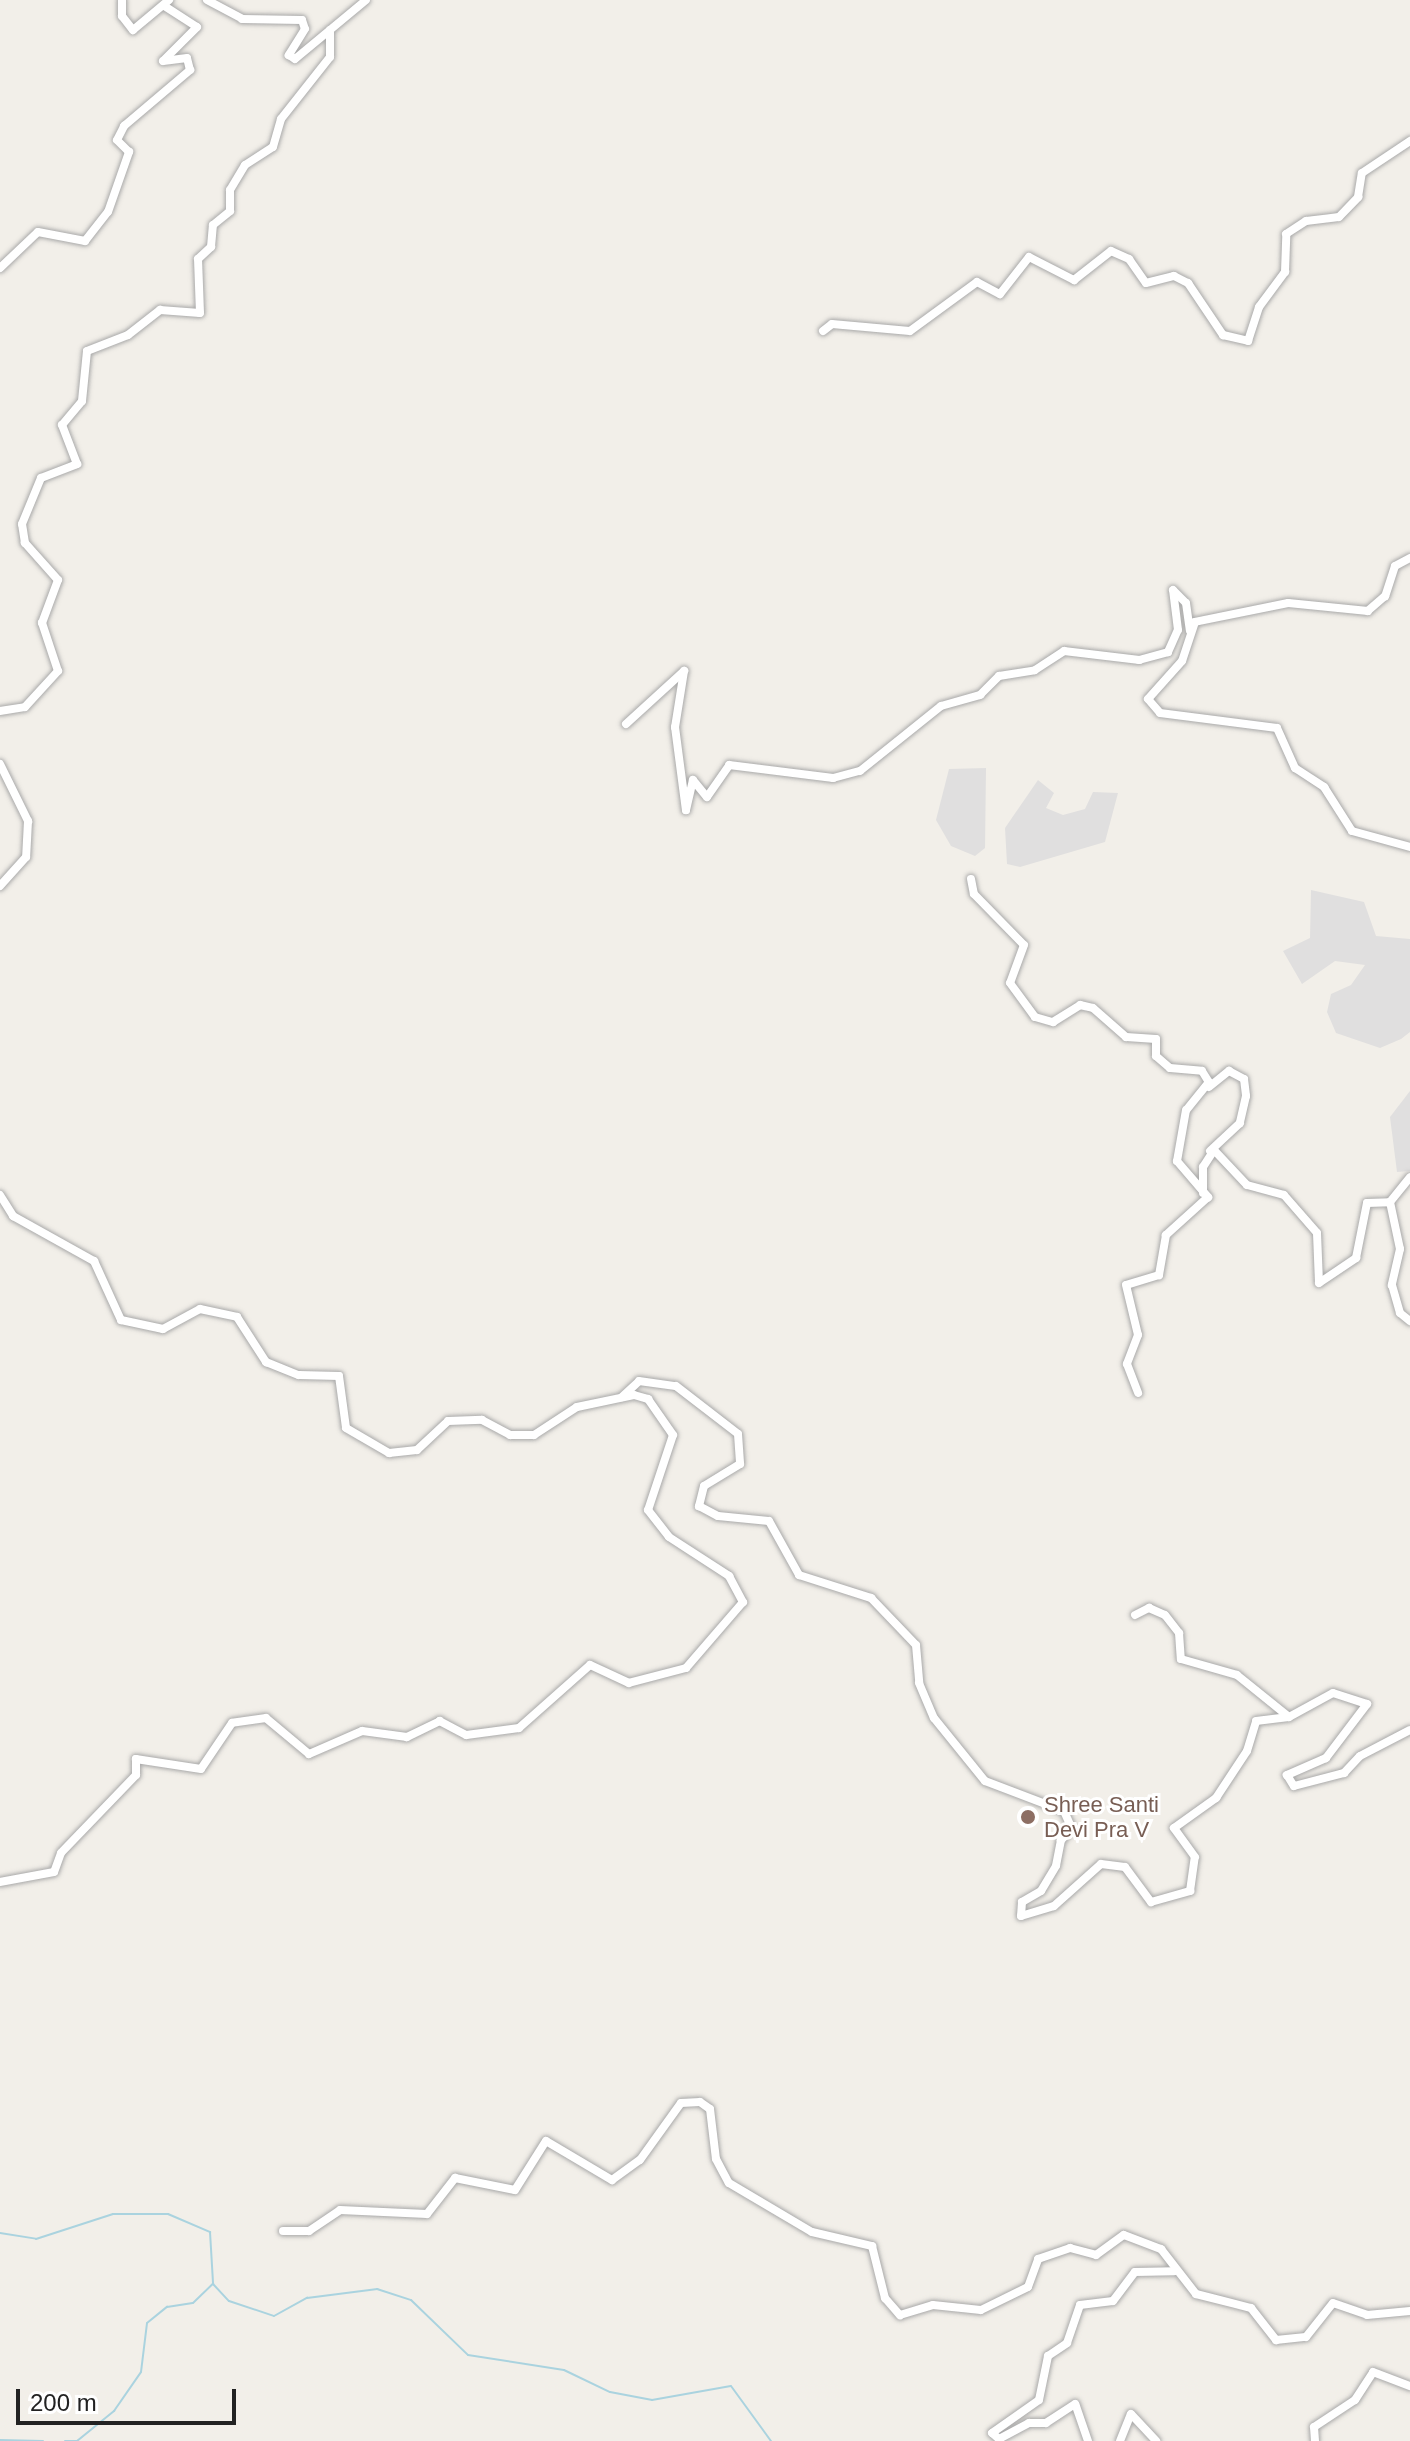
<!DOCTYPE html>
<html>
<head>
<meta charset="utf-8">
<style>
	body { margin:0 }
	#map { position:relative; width:1410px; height:2441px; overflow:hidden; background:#f2efe9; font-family:Helvetica,sans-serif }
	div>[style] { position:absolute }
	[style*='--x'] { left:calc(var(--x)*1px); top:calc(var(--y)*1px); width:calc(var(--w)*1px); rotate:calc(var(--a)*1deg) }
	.residential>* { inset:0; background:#e0dfdf }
	.stream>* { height:2px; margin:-1px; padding:0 1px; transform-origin:1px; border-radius:1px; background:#aad3df }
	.roads { filter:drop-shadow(0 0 2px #a9a9a9) drop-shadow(0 0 2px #a9a9a9) }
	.minor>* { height:8px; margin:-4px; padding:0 4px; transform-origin:4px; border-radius:4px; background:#fff }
	.dots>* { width:22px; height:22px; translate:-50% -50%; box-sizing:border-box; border:4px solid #fff; border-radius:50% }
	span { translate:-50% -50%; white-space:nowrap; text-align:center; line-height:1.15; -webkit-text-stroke:6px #fff; paint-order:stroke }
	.education-label { font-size:22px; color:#785e54 }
	.left { translate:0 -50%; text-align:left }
	.scale { position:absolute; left:16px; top:2389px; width:220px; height:36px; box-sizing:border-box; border:4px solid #222; border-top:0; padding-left:10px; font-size:24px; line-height:28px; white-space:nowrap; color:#222; -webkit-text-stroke:6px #fff; paint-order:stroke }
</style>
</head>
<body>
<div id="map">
	<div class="residential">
		<div style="clip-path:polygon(986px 768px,985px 848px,975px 856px,951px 846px,936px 820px,949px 769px)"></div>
		<div style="clip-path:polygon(1038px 780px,1054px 793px,1046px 808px,1063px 815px,1085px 809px,1093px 792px,1118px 793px,1105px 842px,1020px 867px,1007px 864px,1005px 828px)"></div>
		<div style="clip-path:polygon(1311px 890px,1364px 902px,1376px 936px,1410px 939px,1410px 1032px,1401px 1039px,1380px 1048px,1336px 1033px,1327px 1012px,1331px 994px,1351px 985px,1365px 965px,1335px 961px,1302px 984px,1283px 951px,1310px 938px)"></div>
		<div style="clip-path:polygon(1410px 1091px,1410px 1171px,1397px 1172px,1390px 1117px)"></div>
	</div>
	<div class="stream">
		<div style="--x:0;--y:2233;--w:36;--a:9"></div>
		<div style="--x:36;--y:2239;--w:81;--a:-18"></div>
		<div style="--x:113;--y:2214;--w:55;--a:0"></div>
		<div style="--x:168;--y:2214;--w:46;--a:23.2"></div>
		<div style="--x:210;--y:2232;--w:51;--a:86.6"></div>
		<div style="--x:0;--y:2440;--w:43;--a:1.3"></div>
		<div style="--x:65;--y:2441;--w:12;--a:0"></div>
		<div style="--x:77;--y:2441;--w:48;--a:-39"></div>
		<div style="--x:114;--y:2411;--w:47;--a:-55.3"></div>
		<div style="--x:141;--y:2372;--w:49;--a:-83"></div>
		<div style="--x:147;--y:2323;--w:26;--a:-39"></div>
		<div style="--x:167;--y:2307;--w:26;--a:-9"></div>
		<div style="--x:193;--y:2303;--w:28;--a:-44"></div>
		<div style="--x:213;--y:2284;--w:23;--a:47"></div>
		<div style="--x:229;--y:2301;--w:47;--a:18.4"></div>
		<div style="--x:274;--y:2316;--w:38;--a:-29"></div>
		<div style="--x:307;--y:2298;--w:71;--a:-7.3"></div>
		<div style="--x:377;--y:2289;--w:36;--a:18"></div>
		<div style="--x:411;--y:2300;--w:79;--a:44"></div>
		<div style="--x:468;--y:2355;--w:97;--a:8.9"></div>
		<div style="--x:564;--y:2370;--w:51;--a:25.6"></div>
		<div style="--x:610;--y:2392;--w:43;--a:10.8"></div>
		<div style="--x:652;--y:2400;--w:80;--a:-10"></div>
		<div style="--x:731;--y:2386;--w:68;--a:54"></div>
	</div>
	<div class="roads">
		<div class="minor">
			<div style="--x:122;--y:0;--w:16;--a:90"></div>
			<div style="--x:122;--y:16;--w:18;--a:52"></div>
			<div style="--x:133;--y:30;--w:47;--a:-39.8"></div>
			<div style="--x:207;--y:0;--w:40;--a:28"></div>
			<div style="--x:242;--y:19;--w:60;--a:1"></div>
			<div style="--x:302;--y:20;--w:9;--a:72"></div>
			<div style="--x:305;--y:29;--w:31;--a:122"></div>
			<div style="--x:289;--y:55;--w:7;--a:34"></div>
			<div style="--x:295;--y:59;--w:92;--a:-39.7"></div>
			<div style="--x:0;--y:268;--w:52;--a:-43.5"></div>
			<div style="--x:38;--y:232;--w:48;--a:10.8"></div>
			<div style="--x:85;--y:241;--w:37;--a:-52"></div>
			<div style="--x:108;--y:212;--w:64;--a:-70.7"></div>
			<div style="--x:129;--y:152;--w:17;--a:-135"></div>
			<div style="--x:117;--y:140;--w:16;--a:-63"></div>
			<div style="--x:124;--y:126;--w:87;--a:-40.3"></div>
			<div style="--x:190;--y:70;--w:12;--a:-104"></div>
			<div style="--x:187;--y:58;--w:24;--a:173"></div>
			<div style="--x:163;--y:61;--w:48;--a:-45"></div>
			<div style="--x:197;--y:27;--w:40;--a:-147.1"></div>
			<div style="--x:823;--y:331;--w:11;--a:-38"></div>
			<div style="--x:832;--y:324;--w:78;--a:5.1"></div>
			<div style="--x:910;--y:331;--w:83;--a:-36.2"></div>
			<div style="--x:977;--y:282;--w:26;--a:28"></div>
			<div style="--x:1000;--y:294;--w:47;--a:-51.9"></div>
			<div style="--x:1029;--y:257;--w:51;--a:27.1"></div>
			<div style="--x:1074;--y:280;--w:47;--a:-38.1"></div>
			<div style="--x:1111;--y:251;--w:20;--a:24"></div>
			<div style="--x:1129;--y:259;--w:29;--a:55"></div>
			<div style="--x:1146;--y:283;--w:29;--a:-14"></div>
			<div style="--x:1174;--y:276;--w:16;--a:27"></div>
			<div style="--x:1188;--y:283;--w:63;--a:56.1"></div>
			<div style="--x:1223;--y:335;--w:26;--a:13"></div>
			<div style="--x:1248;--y:341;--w:36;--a:-72"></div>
			<div style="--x:1259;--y:307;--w:44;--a:-53.4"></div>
			<div style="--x:1285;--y:272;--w:38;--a:-88"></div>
			<div style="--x:1286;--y:234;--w:24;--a:-33"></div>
			<div style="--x:1306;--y:221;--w:33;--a:-7"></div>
			<div style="--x:1339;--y:217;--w:28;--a:-46"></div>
			<div style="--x:1358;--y:197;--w:24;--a:-81"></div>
			<div style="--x:1362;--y:173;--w:58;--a:-33.7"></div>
			<div style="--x:1410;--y:558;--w:17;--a:152"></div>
			<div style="--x:1395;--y:566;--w:32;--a:108"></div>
			<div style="--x:1385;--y:596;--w:23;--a:139"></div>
			<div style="--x:1368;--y:611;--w:80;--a:-174.3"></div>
			<div style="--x:1288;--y:603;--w:95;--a:168.5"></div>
			<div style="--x:1195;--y:622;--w:41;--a:108.4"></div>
			<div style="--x:1182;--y:661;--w:51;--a:131.8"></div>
			<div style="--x:1148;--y:699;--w:18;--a:49"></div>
			<div style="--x:1160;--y:713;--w:118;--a:7.3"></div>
			<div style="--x:1277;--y:728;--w:44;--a:65.8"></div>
			<div style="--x:1295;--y:768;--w:35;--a:33"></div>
			<div style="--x:1324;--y:787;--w:52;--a:57.5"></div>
			<div style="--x:1352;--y:831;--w:60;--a:15.4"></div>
			<div style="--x:0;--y:711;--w:25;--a:-9"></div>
			<div style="--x:25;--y:707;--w:49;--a:-47.5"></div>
			<div style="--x:58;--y:671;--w:51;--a:-108.4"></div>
			<div style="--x:42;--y:623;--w:46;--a:-69.6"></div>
			<div style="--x:58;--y:580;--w:50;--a:-131.7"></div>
			<div style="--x:25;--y:543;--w:19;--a:-99"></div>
			<div style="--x:22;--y:524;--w:50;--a:-67.6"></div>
			<div style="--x:41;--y:478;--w:39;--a:-21"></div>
			<div style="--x:77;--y:464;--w:42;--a:-111"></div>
			<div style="--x:62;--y:425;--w:31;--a:-50"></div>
			<div style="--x:82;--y:401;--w:50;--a:-84.3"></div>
			<div style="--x:87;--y:351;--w:44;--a:-21.3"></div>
			<div style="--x:128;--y:335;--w:41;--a:-38"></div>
			<div style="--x:160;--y:310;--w:40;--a:4.3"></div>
			<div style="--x:200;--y:313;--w:54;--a:-92.1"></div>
			<div style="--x:198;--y:259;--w:18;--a:-43"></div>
			<div style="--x:211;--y:247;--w:22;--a:-85"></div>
			<div style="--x:213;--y:225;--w:22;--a:-39"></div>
			<div style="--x:230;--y:211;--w:21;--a:-90"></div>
			<div style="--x:230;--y:190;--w:29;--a:-59"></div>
			<div style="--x:245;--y:165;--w:33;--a:-33"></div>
			<div style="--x:273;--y:147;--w:29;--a:-74"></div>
			<div style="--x:281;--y:119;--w:79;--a:-51.7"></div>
			<div style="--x:330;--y:57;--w:27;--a:-90"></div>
			<div style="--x:626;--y:724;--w:79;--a:-42.4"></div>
			<div style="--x:684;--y:671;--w:57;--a:99.1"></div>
			<div style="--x:675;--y:727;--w:84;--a:82.5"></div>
			<div style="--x:686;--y:810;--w:31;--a:-77"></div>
			<div style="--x:693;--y:780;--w:22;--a:51"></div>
			<div style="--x:707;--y:797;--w:39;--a:-55"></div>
			<div style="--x:729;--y:765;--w:105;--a:7.1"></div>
			<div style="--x:833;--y:778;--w:28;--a:-15"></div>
			<div style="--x:860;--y:771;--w:104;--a:-38.7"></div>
			<div style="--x:941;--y:706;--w:41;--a:-15.8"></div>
			<div style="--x:980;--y:695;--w:27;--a:-45"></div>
			<div style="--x:999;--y:676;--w:36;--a:-9"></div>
			<div style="--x:1035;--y:670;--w:35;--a:-33"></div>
			<div style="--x:1064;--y:651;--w:76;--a:6.8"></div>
			<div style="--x:1139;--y:660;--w:30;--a:-15"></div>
			<div style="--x:1168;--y:652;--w:24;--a:-66"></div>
			<div style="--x:1178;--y:630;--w:40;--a:-97.1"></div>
			<div style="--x:1173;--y:590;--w:18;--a:45"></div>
			<div style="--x:1186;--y:603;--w:28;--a:82"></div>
			<div style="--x:0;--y:764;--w:64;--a:63.8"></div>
			<div style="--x:28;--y:821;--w:36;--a:93"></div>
			<div style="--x:26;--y:857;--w:39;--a:132"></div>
			<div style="--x:971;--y:879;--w:15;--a:79"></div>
			<div style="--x:974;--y:894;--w:71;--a:45.6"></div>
			<div style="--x:1024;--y:945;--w:40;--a:110.2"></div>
			<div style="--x:1010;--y:983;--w:42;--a:53.7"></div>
			<div style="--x:1035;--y:1017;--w:19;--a:16"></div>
			<div style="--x:1053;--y:1022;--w:32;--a:-32"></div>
			<div style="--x:1080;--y:1005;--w:13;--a:13"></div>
			<div style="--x:1093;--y:1008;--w:44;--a:41.3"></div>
			<div style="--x:1126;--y:1037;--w:30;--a:4"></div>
			<div style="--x:1156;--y:1039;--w:17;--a:90"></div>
			<div style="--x:1156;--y:1056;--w:18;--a:41"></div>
			<div style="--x:1170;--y:1068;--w:32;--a:5"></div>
			<div style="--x:1202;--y:1071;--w:13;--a:58"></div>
			<div style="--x:1209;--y:1082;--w:36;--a:129"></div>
			<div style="--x:1186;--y:1110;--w:52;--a:100"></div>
			<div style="--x:1177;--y:1161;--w:48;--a:49.3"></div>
			<div style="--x:1208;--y:1197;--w:57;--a:137.9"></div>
			<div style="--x:1166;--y:1235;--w:41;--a:99.9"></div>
			<div style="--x:1159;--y:1275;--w:34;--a:163"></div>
			<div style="--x:1126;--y:1285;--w:51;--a:76.5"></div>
			<div style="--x:1138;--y:1335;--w:31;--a:111"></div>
			<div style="--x:1127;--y:1364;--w:31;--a:69"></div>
			<div style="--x:1209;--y:1087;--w:26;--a:-39"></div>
			<div style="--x:1229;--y:1071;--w:17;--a:28"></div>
			<div style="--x:1244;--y:1079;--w:17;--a:83"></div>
			<div style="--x:1246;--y:1096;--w:28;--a:103"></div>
			<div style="--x:1240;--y:1123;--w:41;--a:137"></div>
			<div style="--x:1203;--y:1193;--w:26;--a:-90"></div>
			<div style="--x:1203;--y:1167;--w:20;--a:-57"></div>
			<div style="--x:1214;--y:1150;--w:48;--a:46.7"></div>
			<div style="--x:1247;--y:1185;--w:38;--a:15"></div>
			<div style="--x:1284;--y:1195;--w:50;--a:49"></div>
			<div style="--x:1317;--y:1233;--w:50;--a:87.7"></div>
			<div style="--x:1319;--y:1283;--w:45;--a:-34"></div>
			<div style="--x:1356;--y:1258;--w:56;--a:-78.7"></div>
			<div style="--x:1367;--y:1203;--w:23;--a:-2"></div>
			<div style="--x:1390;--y:1202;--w:48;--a:78"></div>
			<div style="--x:1400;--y:1249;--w:37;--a:103"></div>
			<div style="--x:1392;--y:1285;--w:29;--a:74"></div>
			<div style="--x:1400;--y:1313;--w:13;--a:39"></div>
			<div style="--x:0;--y:1195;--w:25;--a:58"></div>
			<div style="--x:13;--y:1216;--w:93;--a:29.1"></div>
			<div style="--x:94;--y:1261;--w:65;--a:65.4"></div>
			<div style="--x:121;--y:1320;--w:43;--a:12.1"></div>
			<div style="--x:163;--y:1329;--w:42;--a:-28.4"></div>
			<div style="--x:200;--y:1309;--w:38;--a:12"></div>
			<div style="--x:237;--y:1317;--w:54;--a:57.2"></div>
			<div style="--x:266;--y:1362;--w:35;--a:22"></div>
			<div style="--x:299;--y:1375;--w:40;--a:1.4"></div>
			<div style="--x:339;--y:1376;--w:52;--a:82.3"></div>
			<div style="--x:346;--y:1428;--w:50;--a:30.2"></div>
			<div style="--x:389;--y:1453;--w:28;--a:-6"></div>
			<div style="--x:417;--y:1450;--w:42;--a:-43.1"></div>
			<div style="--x:448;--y:1421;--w:34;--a:-2"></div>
			<div style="--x:482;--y:1420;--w:32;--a:28"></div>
			<div style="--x:510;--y:1435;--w:24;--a:0"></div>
			<div style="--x:534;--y:1435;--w:51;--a:-33.1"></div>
			<div style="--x:577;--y:1407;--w:58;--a:-11.9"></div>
			<div style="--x:634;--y:1395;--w:15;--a:16"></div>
			<div style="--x:648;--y:1399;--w:44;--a:55.2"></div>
			<div style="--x:673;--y:1435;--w:79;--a:108.4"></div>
			<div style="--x:648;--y:1510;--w:34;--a:52"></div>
			<div style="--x:669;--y:1537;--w:72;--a:33"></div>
			<div style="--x:729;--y:1576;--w:30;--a:62"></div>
			<div style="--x:743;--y:1602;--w:87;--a:130.8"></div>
			<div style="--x:686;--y:1668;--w:59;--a:165.3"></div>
			<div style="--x:629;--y:1683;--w:43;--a:-155.2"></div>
			<div style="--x:590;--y:1665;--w:95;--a:138.4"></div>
			<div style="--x:519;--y:1728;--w:53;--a:172.5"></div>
			<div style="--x:466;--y:1735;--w:30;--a:-152"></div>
			<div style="--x:440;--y:1721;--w:37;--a:154"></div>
			<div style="--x:407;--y:1737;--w:45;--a:-172.4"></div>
			<div style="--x:362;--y:1731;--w:58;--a:156.5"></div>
			<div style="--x:309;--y:1754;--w:56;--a:-140.1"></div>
			<div style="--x:266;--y:1718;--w:34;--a:172"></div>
			<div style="--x:232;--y:1723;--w:55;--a:124"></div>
			<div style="--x:201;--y:1769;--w:66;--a:-171.3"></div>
			<div style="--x:136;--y:1759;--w:16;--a:90"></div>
			<div style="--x:136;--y:1775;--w:108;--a:133.9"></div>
			<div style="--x:61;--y:1853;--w:20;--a:110"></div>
			<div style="--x:54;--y:1872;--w:55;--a:169.5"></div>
			<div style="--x:1390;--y:1202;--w:32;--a:-51"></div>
			<div style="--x:622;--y:1397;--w:23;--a:-43"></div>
			<div style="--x:639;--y:1381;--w:37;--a:8"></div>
			<div style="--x:676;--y:1386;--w:78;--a:37.7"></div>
			<div style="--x:738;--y:1434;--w:30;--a:86"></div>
			<div style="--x:740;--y:1464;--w:42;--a:148.6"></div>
			<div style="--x:704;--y:1486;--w:21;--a:104"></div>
			<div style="--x:699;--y:1506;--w:21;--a:28"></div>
			<div style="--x:718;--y:1516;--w:51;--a:5.6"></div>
			<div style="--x:769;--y:1521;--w:62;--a:60.9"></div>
			<div style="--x:799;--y:1575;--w:76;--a:17.7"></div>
			<div style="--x:871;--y:1598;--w:65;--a:46.2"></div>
			<div style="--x:916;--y:1645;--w:38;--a:85"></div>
			<div style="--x:919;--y:1683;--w:38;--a:67"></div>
			<div style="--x:934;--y:1718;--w:81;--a:51"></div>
			<div style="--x:985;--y:1781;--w:85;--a:20.8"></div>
			<div style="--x:1064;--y:1811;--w:20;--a:66"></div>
			<div style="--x:1072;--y:1829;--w:16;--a:135"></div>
			<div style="--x:1061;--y:1840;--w:26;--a:101"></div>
			<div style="--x:1056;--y:1866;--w:29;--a:121"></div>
			<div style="--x:1041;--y:1891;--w:22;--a:150"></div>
			<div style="--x:1022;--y:1902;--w:14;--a:94"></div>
			<div style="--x:1021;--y:1916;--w:34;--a:-17"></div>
			<div style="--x:1054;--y:1906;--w:63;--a:-41.8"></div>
			<div style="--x:1101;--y:1864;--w:24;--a:7"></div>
			<div style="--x:1125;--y:1867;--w:44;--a:53.4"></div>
			<div style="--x:1151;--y:1902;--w:41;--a:-15.8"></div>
			<div style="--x:1190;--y:1891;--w:34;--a:-82"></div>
			<div style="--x:1195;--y:1857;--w:36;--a:-126"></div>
			<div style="--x:1174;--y:1828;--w:52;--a:-35.5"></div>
			<div style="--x:1216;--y:1798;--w:56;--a:-56.6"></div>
			<div style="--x:1247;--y:1751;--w:31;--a:-73"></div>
			<div style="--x:1256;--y:1721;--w:33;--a:-7"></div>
			<div style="--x:1289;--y:1717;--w:50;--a:-28.6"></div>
			<div style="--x:1333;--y:1693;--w:36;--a:18"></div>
			<div style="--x:1367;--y:1704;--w:68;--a:127.2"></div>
			<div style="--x:1326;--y:1758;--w:43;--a:156.4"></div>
			<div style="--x:1287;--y:1775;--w:13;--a:58"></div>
			<div style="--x:1294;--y:1786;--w:52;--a:-14.6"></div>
			<div style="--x:1344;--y:1773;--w:23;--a:-47"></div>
			<div style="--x:1360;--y:1756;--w:56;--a:-27.5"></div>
			<div style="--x:1135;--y:1615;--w:16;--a:-27"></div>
			<div style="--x:1149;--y:1608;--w:17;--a:24"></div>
			<div style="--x:1165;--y:1615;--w:23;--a:52"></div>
			<div style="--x:1179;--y:1633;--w:26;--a:86"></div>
			<div style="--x:1181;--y:1659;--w:58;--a:15.9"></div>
			<div style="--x:1237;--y:1675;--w:67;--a:38.9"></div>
			<div style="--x:283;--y:2231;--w:26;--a:0"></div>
			<div style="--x:309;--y:2231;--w:37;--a:-34"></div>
			<div style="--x:340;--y:2210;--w:87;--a:2.6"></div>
			<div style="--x:427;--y:2214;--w:46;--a:-52.1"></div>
			<div style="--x:455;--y:2178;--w:61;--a:11.3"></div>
			<div style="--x:515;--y:2190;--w:58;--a:-57.7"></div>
			<div style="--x:546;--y:2141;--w:77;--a:30.6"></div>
			<div style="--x:612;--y:2180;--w:34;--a:-36"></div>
			<div style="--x:640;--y:2160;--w:70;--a:-54.3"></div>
			<div style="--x:681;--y:2103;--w:19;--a:-3"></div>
			<div style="--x:700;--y:2102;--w:12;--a:35"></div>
			<div style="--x:710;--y:2109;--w:50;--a:83.2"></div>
			<div style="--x:716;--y:2159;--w:27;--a:62"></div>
			<div style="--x:729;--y:2183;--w:96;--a:30.6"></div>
			<div style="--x:812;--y:2232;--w:62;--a:13.1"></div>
			<div style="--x:872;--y:2246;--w:54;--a:76"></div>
			<div style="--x:885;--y:2298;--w:23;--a:49"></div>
			<div style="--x:900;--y:2315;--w:34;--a:-17"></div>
			<div style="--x:933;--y:2305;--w:48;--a:5.9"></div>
			<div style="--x:981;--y:2310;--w:52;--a:-26.1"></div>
			<div style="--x:1028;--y:2287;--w:30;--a:-70"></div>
			<div style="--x:1038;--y:2259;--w:34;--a:-19"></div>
			<div style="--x:1070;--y:2248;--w:27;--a:15"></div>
			<div style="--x:1096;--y:2255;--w:34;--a:-36"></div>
			<div style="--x:1124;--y:2235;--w:40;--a:21"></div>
			<div style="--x:1161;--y:2249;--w:57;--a:52.1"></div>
			<div style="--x:1196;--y:2294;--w:57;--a:14.3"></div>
			<div style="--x:1251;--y:2308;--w:41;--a:52"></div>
			<div style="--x:1276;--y:2340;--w:30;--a:-6"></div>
			<div style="--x:1306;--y:2337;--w:43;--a:-51.5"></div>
			<div style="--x:1333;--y:2303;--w:36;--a:19"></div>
			<div style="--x:1367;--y:2315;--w:43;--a:-5.3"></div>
			<div style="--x:1088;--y:2441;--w:39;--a:-109"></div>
			<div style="--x:1075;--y:2404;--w:35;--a:147"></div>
			<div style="--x:1046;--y:2423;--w:17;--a:180"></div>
			<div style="--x:1029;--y:2423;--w:34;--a:152"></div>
			<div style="--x:999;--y:2439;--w:9;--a:-139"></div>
			<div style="--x:992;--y:2433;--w:57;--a:-35.1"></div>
			<div style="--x:1039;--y:2400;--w:45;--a:-78.4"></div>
			<div style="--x:1048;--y:2356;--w:23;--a:-34"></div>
			<div style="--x:1067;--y:2343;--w:40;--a:-71.1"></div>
			<div style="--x:1080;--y:2305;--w:33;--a:-7"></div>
			<div style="--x:1113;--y:2301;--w:36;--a:-53"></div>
			<div style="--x:1135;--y:2272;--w:39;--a:-1"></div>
			<div style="--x:1120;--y:2441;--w:29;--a:-68"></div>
			<div style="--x:1131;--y:2414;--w:37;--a:47"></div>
			<div style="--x:1315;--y:2441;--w:14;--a:-94"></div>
			<div style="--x:1314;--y:2427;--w:49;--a:-33.4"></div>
			<div style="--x:1355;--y:2400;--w:33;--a:-57"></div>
			<div style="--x:1373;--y:2372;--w:40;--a:21"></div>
		</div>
	</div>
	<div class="dots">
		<div style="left:1028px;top:1817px;background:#8d6e63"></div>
	</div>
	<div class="education-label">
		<span class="left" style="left:1044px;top:1817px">Shree Santi<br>Devi Pra V</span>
	</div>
	<div class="scale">200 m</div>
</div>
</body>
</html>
